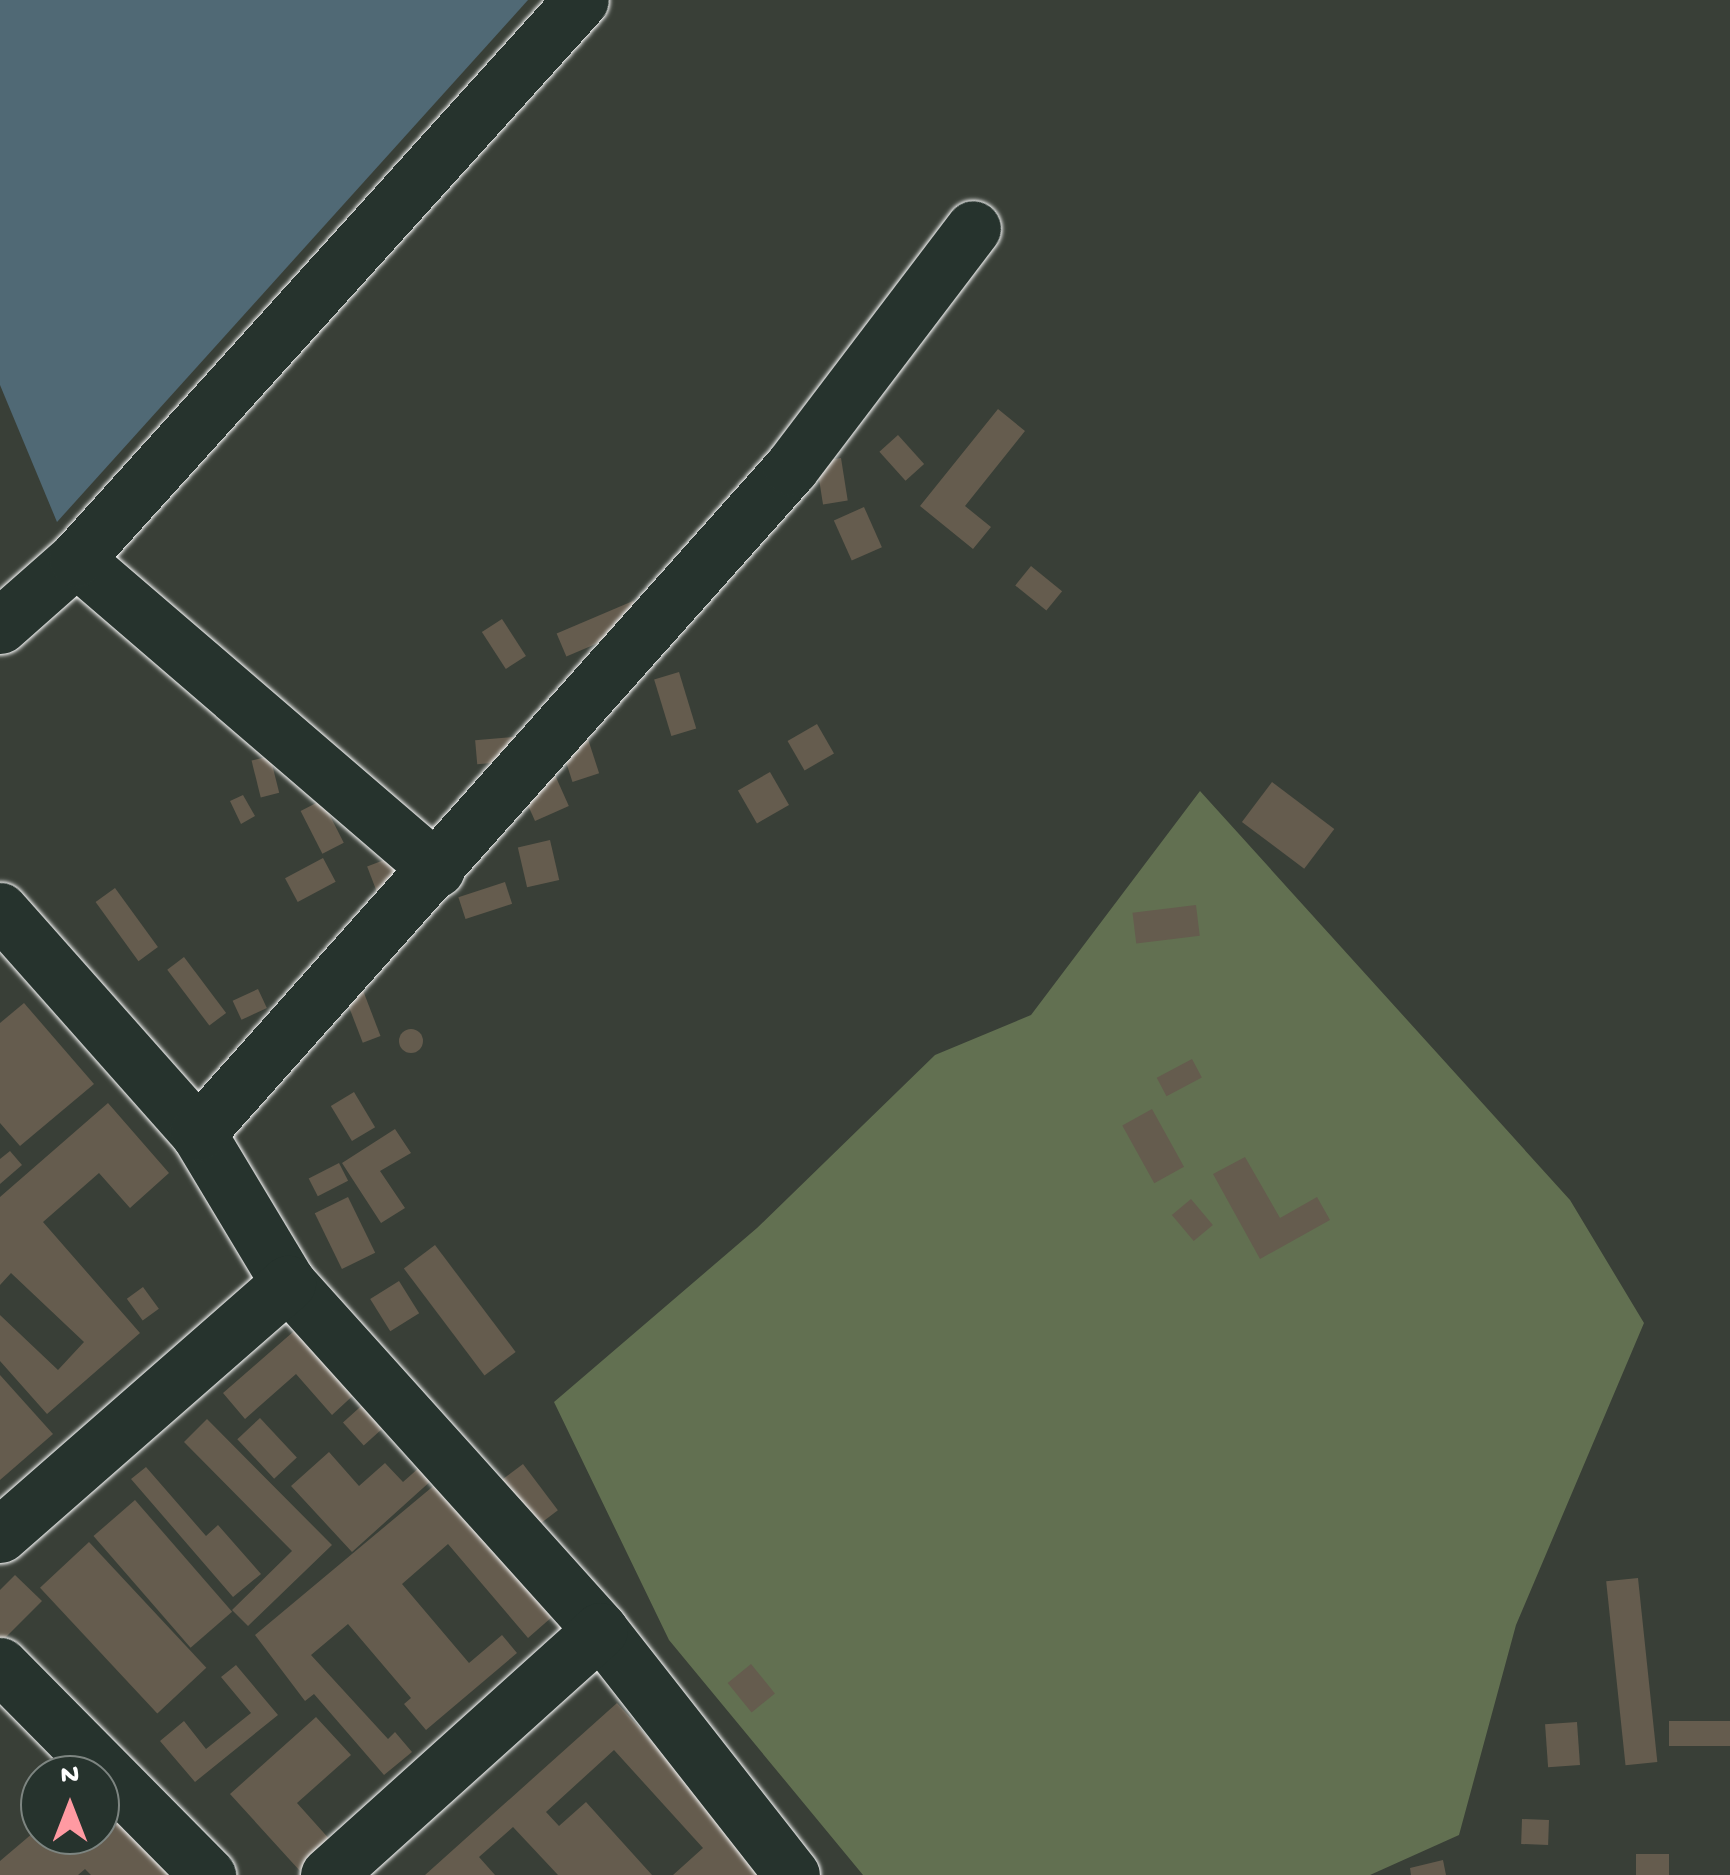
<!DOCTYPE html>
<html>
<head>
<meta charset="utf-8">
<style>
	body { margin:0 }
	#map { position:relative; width:1730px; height:1875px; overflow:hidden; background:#393f37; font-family:"Gochi Hand",sans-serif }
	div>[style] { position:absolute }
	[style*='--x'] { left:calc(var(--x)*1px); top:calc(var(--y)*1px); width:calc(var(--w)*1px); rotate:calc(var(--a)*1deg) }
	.green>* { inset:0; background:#627051 }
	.water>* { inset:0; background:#506975 }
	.building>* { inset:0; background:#655c4e; transform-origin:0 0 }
	.round { border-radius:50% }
	.roads { filter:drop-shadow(0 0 2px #fff) drop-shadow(0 0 2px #fff) }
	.minor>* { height:55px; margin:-27.5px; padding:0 27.5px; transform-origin:27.5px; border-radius:27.5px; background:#26332d }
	span { translate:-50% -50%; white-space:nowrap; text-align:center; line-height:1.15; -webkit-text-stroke:10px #26332d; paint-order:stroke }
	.north { position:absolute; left:20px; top:1755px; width:100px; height:100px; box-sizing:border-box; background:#26332d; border:2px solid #7d8581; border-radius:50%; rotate:0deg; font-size:28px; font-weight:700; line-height:40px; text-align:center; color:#fff }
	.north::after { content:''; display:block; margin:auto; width:35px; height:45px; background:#ff9aa2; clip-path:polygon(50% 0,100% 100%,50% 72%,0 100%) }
</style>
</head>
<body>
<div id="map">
	<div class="green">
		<div style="clip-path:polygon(1200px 791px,1570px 1200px,1644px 1323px,1516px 1625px,1459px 1835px,1370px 1875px,863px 1875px,669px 1640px,554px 1402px,757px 1228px,935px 1055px,1031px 1015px)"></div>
	</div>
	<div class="water">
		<div style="clip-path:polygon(0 0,528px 0,57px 522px,0 385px)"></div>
	</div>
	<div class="building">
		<div style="clip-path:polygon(998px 409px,1025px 431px,965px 506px,991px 527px,973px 549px,920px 506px)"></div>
		<div style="left:898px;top:435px;width:39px;height:25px;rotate:48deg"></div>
		<div style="left:841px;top:458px;width:43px;height:25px;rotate:81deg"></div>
		<div style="left:864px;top:507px;width:44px;height:33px;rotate:66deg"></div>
		<div style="left:1031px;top:566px;width:40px;height:25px;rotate:39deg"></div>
		<div style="left:633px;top:601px;width:25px;height:83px;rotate:67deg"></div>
		<div style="left:502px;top:619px;width:44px;height:24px;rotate:57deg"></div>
		<div style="left:679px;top:672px;width:59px;height:26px;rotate:73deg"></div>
		<div style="left:817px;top:724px;width:34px;height:34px;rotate:60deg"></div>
		<div style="left:513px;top:737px;width:24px;height:38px;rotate:85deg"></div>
		<div style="left:588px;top:739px;width:36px;height:28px;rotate:72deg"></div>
		<div style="left:270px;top:756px;width:38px;height:19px;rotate:76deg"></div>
		<div style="left:770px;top:772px;width:38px;height:37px;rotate:60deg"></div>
		<div style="left:555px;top:775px;width:34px;height:37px;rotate:66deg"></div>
		<div style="left:1272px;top:782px;width:78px;height:50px;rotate:37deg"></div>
		<div style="clip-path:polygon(243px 795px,255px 816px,241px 824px,230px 801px)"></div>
		<div style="left:322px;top:800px;width:48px;height:24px;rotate:63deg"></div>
		<div style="left:550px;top:840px;width:41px;height:33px;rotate:77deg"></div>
		<div style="left:397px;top:855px;width:33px;height:32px;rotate:69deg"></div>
		<div style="left:323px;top:858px;width:27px;height:43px;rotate:62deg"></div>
		<div style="left:505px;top:882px;width:23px;height:49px;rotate:72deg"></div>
		<div style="left:115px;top:888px;width:73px;height:24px;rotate:54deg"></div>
		<div style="left:1196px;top:905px;width:31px;height:64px;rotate:83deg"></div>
		<div style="left:184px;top:957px;width:70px;height:21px;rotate:53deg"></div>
		<div style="left:359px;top:980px;width:60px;height:19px;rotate:69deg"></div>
		<div style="left:258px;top:989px;width:21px;height:28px;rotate:65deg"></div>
		<div style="clip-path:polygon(24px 1003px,94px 1084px,20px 1146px,0 1123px,0 1023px)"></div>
		<div class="round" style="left:399px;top:1029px;width:24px;height:24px"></div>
		<div style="left:1192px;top:1059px;width:21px;height:40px;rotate:62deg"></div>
		<div style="left:354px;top:1092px;width:41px;height:27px;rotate:59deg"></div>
		<div style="clip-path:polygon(108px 1103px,169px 1173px,130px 1208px,99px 1173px,43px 1222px,140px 1333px,47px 1414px,0 1361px,0 1315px,58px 1370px,84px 1342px,11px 1273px,0 1285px,0 1197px)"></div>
		<div style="left:1152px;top:1109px;width:66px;height:34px;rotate:61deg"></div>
		<div style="clip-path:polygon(395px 1129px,411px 1153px,380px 1171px,405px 1208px,381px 1223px,342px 1163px)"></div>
		<div style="clip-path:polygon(10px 1151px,22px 1165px,0 1184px,0 1159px)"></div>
		<div style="clip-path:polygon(1245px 1157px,1280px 1218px,1317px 1197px,1330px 1220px,1260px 1259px,1213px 1174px)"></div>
		<div style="left:339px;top:1163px;width:20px;height:34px;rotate:63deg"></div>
		<div style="left:348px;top:1197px;width:62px;height:37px;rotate:64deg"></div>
		<div style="left:1191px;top:1199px;width:34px;height:25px;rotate:50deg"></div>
		<div style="left:435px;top:1245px;width:134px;height:39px;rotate:53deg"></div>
		<div style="left:399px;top:1281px;width:38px;height:34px;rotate:58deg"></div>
		<div style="left:143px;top:1287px;width:27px;height:20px;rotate:54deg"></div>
		<div style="clip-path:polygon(301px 1325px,359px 1390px,332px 1415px,296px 1374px,245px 1419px,223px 1393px)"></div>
		<div style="clip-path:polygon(0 1375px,53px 1434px,0 1480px)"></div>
		<div style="left:369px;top:1399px;width:31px;height:35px;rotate:48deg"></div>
		<div style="left:260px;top:1418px;width:54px;height:31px;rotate:47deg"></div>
		<div style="clip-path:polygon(207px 1419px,332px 1545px,248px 1626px,232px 1610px,292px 1551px,184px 1442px)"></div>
		<div style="clip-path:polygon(329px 1452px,359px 1486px,385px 1463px,403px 1482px,421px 1466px,433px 1479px,352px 1552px,291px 1486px)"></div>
		<div style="left:523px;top:1464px;width:58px;height:27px;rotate:53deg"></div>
		<div style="clip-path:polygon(146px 1467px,206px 1536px,218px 1525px,261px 1574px,233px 1597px,131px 1479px)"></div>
		<div style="clip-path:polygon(437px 1483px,552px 1617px,528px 1638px,448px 1544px,402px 1584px,469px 1663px,502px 1635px,517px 1653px,426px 1730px,404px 1704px,411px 1698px,348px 1624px,311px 1655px,388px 1739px,395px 1732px,412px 1752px,384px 1775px,314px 1694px,305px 1701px,255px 1635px)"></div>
		<div style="left:135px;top:1500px;width:148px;height:55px;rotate:49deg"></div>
		<div style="left:89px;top:1542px;width:172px;height:67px;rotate:47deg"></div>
		<div style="clip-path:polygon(15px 1575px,42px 1601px,0 1643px,0 1590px)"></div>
		<div style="left:1638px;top:1578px;width:185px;height:32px;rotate:84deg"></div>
		<div style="left:751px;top:1664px;width:38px;height:30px;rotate:51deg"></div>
		<div style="clip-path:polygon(236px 1665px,278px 1715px,195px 1782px,160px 1741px,184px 1721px,206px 1749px,251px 1713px,221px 1677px)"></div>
		<div style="clip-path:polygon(617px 1703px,773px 1875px,673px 1875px,703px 1848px,614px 1750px,546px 1812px,559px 1826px,586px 1802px,652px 1875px,558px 1875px,513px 1827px,479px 1857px,495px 1875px,425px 1875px)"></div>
		<div style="clip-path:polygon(316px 1717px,351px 1755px,297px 1803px,332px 1842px,300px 1871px,230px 1794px)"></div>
		<div style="left:1730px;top:1721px;width:25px;height:61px;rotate:90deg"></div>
		<div style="left:1577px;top:1722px;width:43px;height:32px;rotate:86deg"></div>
		<div style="clip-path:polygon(100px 1801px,171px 1875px,91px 1875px,85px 1869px,78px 1875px,0 1875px,0 1861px,40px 1827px,40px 1835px,100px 1835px)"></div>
		<div style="left:1522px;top:1819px;width:27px;height:25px;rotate:2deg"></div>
		<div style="left:1636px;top:1854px;width:33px;height:21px"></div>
		<div style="clip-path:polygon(1443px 1860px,1446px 1875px,1411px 1875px,1410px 1868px)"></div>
	</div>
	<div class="roads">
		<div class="minor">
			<div style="--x:76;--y:559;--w:476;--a:40.7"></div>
			<div style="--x:0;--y:626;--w:101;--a:-41.4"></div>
			<div style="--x:76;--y:559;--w:753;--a:-47.91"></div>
			<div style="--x:0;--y:910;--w:298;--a:48.4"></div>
			<div style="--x:198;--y:1133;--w:175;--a:59"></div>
			<div style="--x:288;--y:1283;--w:467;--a:48"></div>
			<div style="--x:600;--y:1630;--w:311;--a:51.9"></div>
			<div style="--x:198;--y:1133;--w:891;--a:-48.28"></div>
			<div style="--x:791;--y:468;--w:301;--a:-52.8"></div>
			<div style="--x:0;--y:1535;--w:383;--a:-41.2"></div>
			<div style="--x:0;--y:1665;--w:296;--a:45.3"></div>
			<div style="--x:328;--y:1875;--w:366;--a:-42"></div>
		</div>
	</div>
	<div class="north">N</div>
</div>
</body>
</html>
